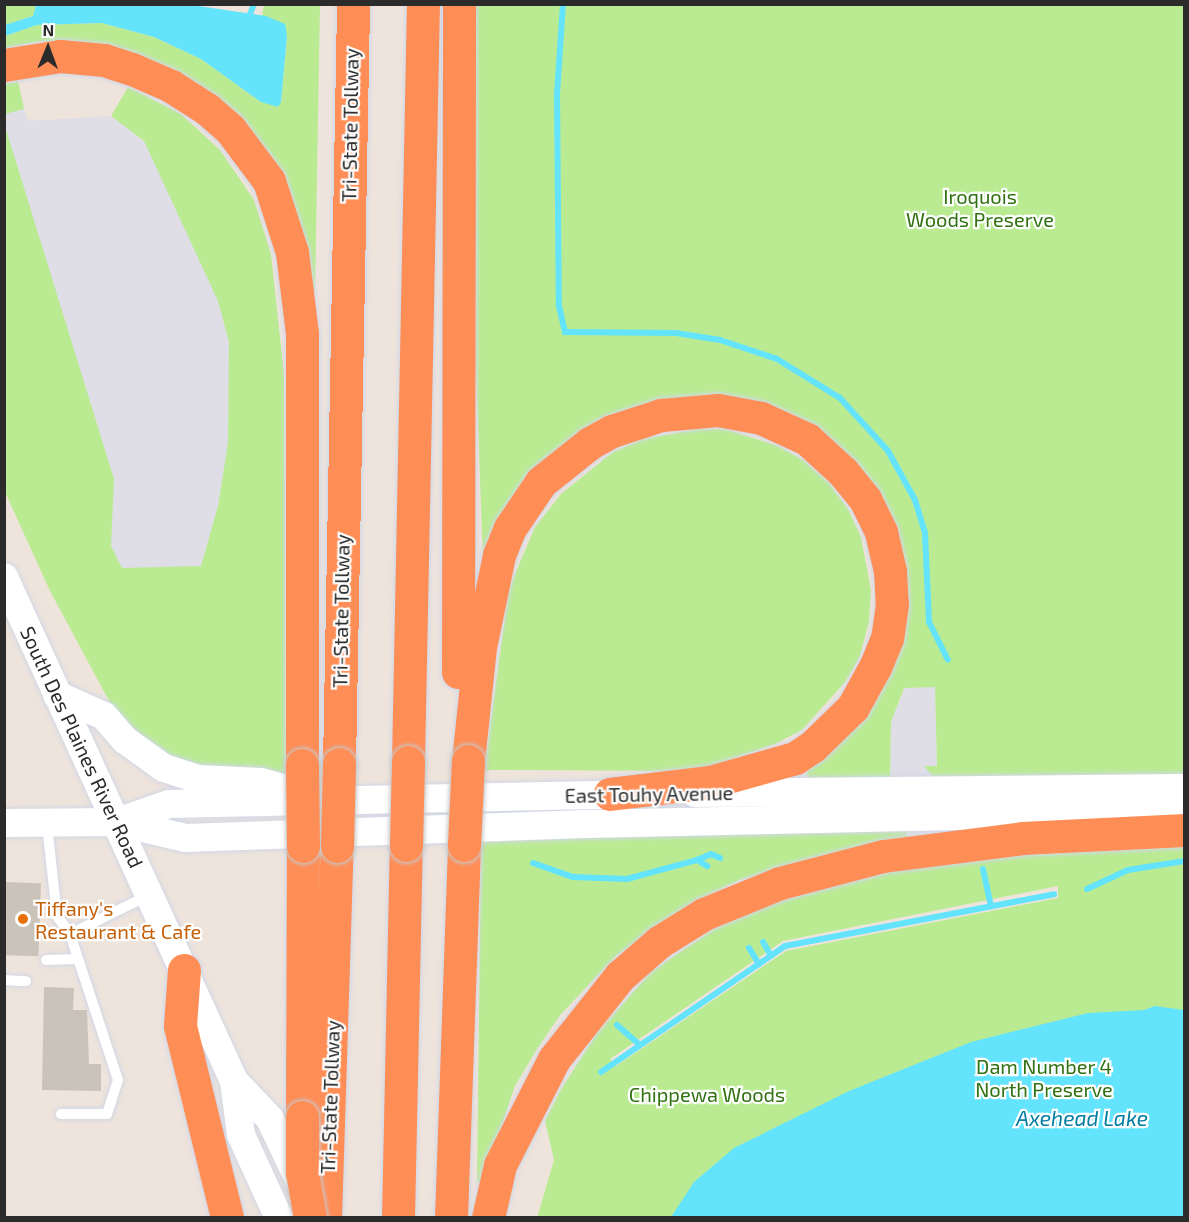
<!DOCTYPE html>
<html>
<head>
<meta charset="utf-8">
<style>
	body { margin:0 }
	#map { position:relative; width:1189px; height:1222px; overflow:hidden; background:#efe4dc; font-family:"Exo 2",sans-serif }
	div>[style] { position:absolute }
	[style*='--x'] { left:calc(var(--x)*1px); top:calc(var(--y)*1px); width:calc(var(--w)*1px); rotate:calc(var(--a)*1deg) }
	.industrial>* { inset:0; background:#dfdde6 }
	.green>* { inset:0; background:#baeb92 }
	.water>* { inset:0; background:#64e4fc }
	.stream>* { height:6px; margin:-3px; padding:0 3px; transform-origin:3px; border-radius:3px; background:#64e4fc }
	.building>* { inset:0; background:#c9c3ba; transform-origin:0 0 }
	.roads { filter:drop-shadow(0 0 2px #d1d7e6) drop-shadow(0 0 2px #d1d7e6) }
	.lane>* { height:10px; margin:-5px; padding:0 5px; transform-origin:5px; border-radius:5px; background:#fff }
	.secondary>* { height:28px; margin:-14px; padding:0 14px; transform-origin:14px; border-radius:14px; background:#fff }
	.highway>* { height:33px; margin:-16.5px; padding:0 16.5px; transform-origin:16.5px; border-radius:16.5px; background:#ff8d56 }
	.bridges { filter:drop-shadow(0 0 2px #c8c8c8) drop-shadow(0 0 2px #c8c8c8) }
	.highway-bridge>* { height:33px; margin:-16.5px; padding:0 16.5px; transform-origin:16.5px; border-radius:16.5px; background:#ff8d56 }
	.dots>* { width:16px; height:16px; translate:-50% -50%; box-sizing:border-box; border:3px solid #fff; border-radius:50% }
	span { translate:-50% -50%; white-space:nowrap; text-align:center; line-height:1.15; -webkit-text-stroke:4.5px #fff; paint-order:stroke }
	.street-label { font-size:20px; color:#2b2b2b }
	.park-label { font-size:20px; color:#307112 }
	.food-label { font-size:20px; color:#c56008 }
	.left { translate:0 -50%; text-align:left }
	.water-label { font-size:21px; color:#017da2; font-style:italic }
	.frame { position:absolute; inset:0; border:6px solid #2b2b2b; pointer-events:none }
	.north { position:absolute; left:18px; top:18px; width:60px; height:60px; -webkit-text-stroke:4px #fff; paint-order:stroke; rotate:1deg; font-size:16px; font-weight:700; line-height:24px; text-align:center; color:#2b2b2b }
	.north::after { content:''; display:block; margin:auto; width:21px; height:27px; background:#2b2b2b; clip-path:polygon(50% 0,100% 100%,50% 72%,0 100%) }
</style>
</head>
<body>
<div id="map">
	<div class="industrial">
		<div style="clip-path:polygon(24px 109px,28px 121px,111px 116px,206px 190px,254px 328px,172px 730px,5px 403px,4px 114px)"></div>
		<div style="clip-path:polygon(935px 687px,937px 781px,890px 781px,891px 722px,905px 688px)"></div>
	</div>
	<div class="green">
		<div style="clip-path:polygon(5px 5px,36px 5px,33px 16px,5px 25px)"></div>
		<div style="clip-path:polygon(264px 5px,320px 5px,315px 291px,310px 291px,205px 90px,164px 65px,126px 51px,42px 41px,5px 48px,5px 36px,37px 25px,102px 23px,154px 37px,201px 59px,261px 102px,281px 102px,287px 36px,262px 15px)"></div>
		<div style="clip-path:polygon(476px 5px,1184px 5px,1184px 777px,937px 781px,924px 766px,937px 766px,935px 687px,904px 688px,891px 722px,890px 781px,807px 782px,807px 764px,903px 605px,807px 424px,625px 411px,483px 561px,475px 342px)"></div>
		<div style="clip-path:polygon(18px 81px,24px 109px,5px 114px,5px 84px)"></div>
		<div style="clip-path:polygon(128px 87px,181px 114px,220px 150px,254px 200px,271px 254px,284px 374px,286px 773px,217px 771px,156px 750px,115px 712px,50px 591px,5px 492px,4px 123px,114px 479px,111px 546px,122px 568px,201px 566px,218px 506px,228px 443px,229px 342px,218px 301px,144px 141px,111px 116px)"></div>
		<div style="clip-path:polygon(699px 429px,725px 429px,778px 446px,803px 460px,829px 483px,848px 509px,861px 537px,871px 590px,869px 622px,860px 656px,846px 681px,802px 730px,775px 744px,697px 771px,484px 770px,509px 588px,535px 527px,562px 493px,613px 452px,643px 439px)"></div>
		<div style="clip-path:polygon(907px 830px,907px 838px,791px 864px,740px 880px,697px 900px,617px 955px,561px 1014px,537px 1049px,515px 1086px,482px 1183px,477px 1182px,481px 840px)"></div>
		<div style="clip-path:polygon(evenodd,1184px 845px,1184px 1217px,537px 1218px,554px 1160px,545px 1121px,560px 1091px,597px 1033px,651px 972px,711px 931px,761px 906px,890px 872px,975px 859px,1184px 845px,1058px 886px,1058px 898px,786px 951px,616px 1066px,610px 1059px,783px 941px,1058px 886px)"></div>
	</div>
	<div class="water">
		<div style="clip-path:polygon(36px 5px,192px 5px,266px 16px,285px 24px,287px 36px,281px 102px,278px 107px,261px 102px,201px 59px,154px 37px,102px 23px,37px 25px,5px 36px,5px 25px,33px 16px)"></div>
		<div style="clip-path:polygon(1155px 1006px,1184px 1010px,1184px 1217px,671px 1217px,694px 1182px,734px 1148px,849px 1091px,971px 1042px,1088px 1013px,1144px 1010px)"></div>
	</div>
	<div class="stream">
		<div style="--x:563;--y:4;--w:90;--a:93.8"></div>
		<div style="--x:557;--y:94;--w:212;--a:89.5"></div>
		<div style="--x:559;--y:306;--w:27;--a:77"></div>
		<div style="--x:565;--y:332;--w:111;--a:0.5"></div>
		<div style="--x:676;--y:333;--w:45;--a:9"></div>
		<div style="--x:720;--y:340;--w:60;--a:18.4"></div>
		<div style="--x:777;--y:359;--w:74;--a:31.8"></div>
		<div style="--x:840;--y:398;--w:72;--a:47.8"></div>
		<div style="--x:888;--y:451;--w:56;--a:61.1"></div>
		<div style="--x:915;--y:500;--w:34;--a:73"></div>
		<div style="--x:925;--y:533;--w:89;--a:87.4"></div>
		<div style="--x:929;--y:622;--w:42;--a:63.4"></div>
		<div style="--x:248;--y:19;--w:16;--a:-68"></div>
		<div style="--x:697;--y:860;--w:15;--a:-23"></div>
		<div style="--x:711;--y:854;--w:10;--a:24"></div>
		<div style="--x:533;--y:863;--w:42;--a:19.3"></div>
		<div style="--x:573;--y:877;--w:54;--a:2.1"></div>
		<div style="--x:627;--y:879;--w:73;--a:-15.2"></div>
		<div style="--x:697;--y:860;--w:12;--a:31"></div>
		<div style="--x:983;--y:869;--w:38;--a:78"></div>
		<div style="--x:1087;--y:889;--w:45;--a:-24.9"></div>
		<div style="--x:1128;--y:870;--w:57;--a:-9.1"></div>
		<div style="--x:763;--y:942;--w:16;--a:60"></div>
		<div style="--x:749;--y:948;--w:19;--a:58"></div>
		<div style="--x:617;--y:1025;--w:30;--a:41"></div>
		<div style="--x:601;--y:1072;--w:223;--a:-34.4"></div>
		<div style="--x:785;--y:946;--w:274;--a:-10.9"></div>
	</div>
	<div class="building">
		<div style="left:4px;top:882px;width:37px;height:73px;rotate:2deg"></div>
		<div style="clip-path:polygon(44px 987px,74px 988px,73px 1010px,87px 1010px,89px 1064px,101px 1064px,101px 1091px,42px 1090px)"></div>
	</div>
	<div class="roads">
		<div class="lane">
			<div style="--x:47;--y:825;--w:92;--a:83.7"></div>
			<div style="--x:57;--y:916;--w:22;--a:54"></div>
			<div style="--x:46;--y:960;--w:31;--a:-2"></div>
			<div style="--x:4;--y:980;--w:22;--a:3"></div>
			<div style="--x:61;--y:1114;--w:46;--a:0"></div>
			<div style="--x:107;--y:1114;--w:36;--a:-72"></div>
			<div style="--x:118;--y:1080;--w:154;--a:-108.2"></div>
			<div style="--x:70;--y:934;--w:86;--a:-26.3"></div>
		</div>
		<div class="secondary">
			<div style="--x:4;--y:577;--w:554;--a:65.47"></div>
			<div style="--x:234;--y:1081;--w:54;--a:82.6"></div>
			<div style="--x:241;--y:1135;--w:91;--a:65.4"></div>
			<div style="--x:57;--y:695;--w:51;--a:24.1"></div>
			<div style="--x:104;--y:716;--w:32;--a:49"></div>
			<div style="--x:125;--y:740;--w:48;--a:35.7"></div>
			<div style="--x:164;--y:768;--w:36;--a:18"></div>
			<div style="--x:198;--y:779;--w:63;--a:2.7"></div>
			<div style="--x:261;--y:782;--w:32;--a:16"></div>
			<div style="--x:695;--y:793;--w:489;--a:-0.6"></div>
			<div style="--x:117;--y:822;--w:55;--a:-19.1"></div>
			<div style="--x:169;--y:804;--w:462;--a:-1.2"></div>
			<div style="--x:4;--y:823;--w:113;--a:-0.5"></div>
			<div style="--x:117;--y:822;--w:70;--a:13.2"></div>
			<div style="--x:185;--y:838;--w:401;--a:-2"></div>
			<div style="--x:586;--y:824;--w:598;--a:-1.25"></div>
			<div style="--x:234;--y:1081;--w:52;--a:46.5"></div>
			<div style="--x:270;--y:1119;--w:74;--a:64.5"></div>
		</div>
		<div class="highway">
			<div style="--x:4;--y:65;--w:57;--a:-9.1"></div>
			<div style="--x:60;--y:56;--w:44;--a:5.2"></div>
			<div style="--x:104;--y:60;--w:29;--a:18"></div>
			<div style="--x:132;--y:69;--w:43;--a:23.6"></div>
			<div style="--x:171;--y:86;--w:43;--a:32.6"></div>
			<div style="--x:207;--y:109;--w:30;--a:41"></div>
			<div style="--x:230;--y:129;--w:65;--a:53.1"></div>
			<div style="--x:269;--y:181;--w:75;--a:72.1"></div>
			<div style="--x:292;--y:252;--w:82;--a:83"></div>
			<div style="--x:302;--y:333;--w:432;--a:90"></div>
			<div style="--x:458;--y:672;--w:668;--a:-89.91"></div>
			<div style="--x:468;--y:761;--w:115;--a:-84"></div>
			<div style="--x:480;--y:647;--w:94;--a:-78.3"></div>
			<div style="--x:499;--y:555;--w:29;--a:-68"></div>
			<div style="--x:510;--y:528;--w:55;--a:-56"></div>
			<div style="--x:541;--y:482;--w:63;--a:-38.5"></div>
			<div style="--x:590;--y:443;--w:25;--a:-29"></div>
			<div style="--x:612;--y:431;--w:52;--a:-18.1"></div>
			<div style="--x:661;--y:415;--w:57;--a:-5"></div>
			<div style="--x:718;--y:410;--w:44;--a:10.5"></div>
			<div style="--x:761;--y:418;--w:51;--a:24.5"></div>
			<div style="--x:807;--y:439;--w:49;--a:42.5"></div>
			<div style="--x:843;--y:472;--w:35;--a:51"></div>
			<div style="--x:865;--y:499;--w:37;--a:64"></div>
			<div style="--x:881;--y:532;--w:40;--a:77"></div>
			<div style="--x:890;--y:571;--w:33;--a:87"></div>
			<div style="--x:892;--y:604;--w:34;--a:98"></div>
			<div style="--x:887;--y:638;--w:31;--a:112"></div>
			<div style="--x:875;--y:667;--w:46;--a:118.8"></div>
			<div style="--x:853;--y:707;--w:56;--a:135.7"></div>
			<div style="--x:813;--y:746;--w:22;--a:146"></div>
			<div style="--x:795;--y:758;--w:88;--a:164.2"></div>
			<div style="--x:710;--y:782;--w:101;--a:173.2"></div>
			<div style="--x:408;--y:762;--w:758;--a:-88.87"></div>
			<div style="--x:339;--y:764;--w:760;--a:-88.94"></div>
			<div style="--x:184;--y:970;--w:56;--a:94.1"></div>
			<div style="--x:180;--y:1026;--w:198;--a:76.2"></div>
			<div style="--x:302;--y:1117;--w:271;--a:-89.8"></div>
			<div style="--x:325;--y:1218;--w:372;--a:-88.2"></div>
			<div style="--x:398;--y:1218;--w:373;--a:-88.8"></div>
			<div style="--x:451;--y:1218;--w:373;--a:-88"></div>
			<div style="--x:488;--y:1218;--w:54;--a:-77.2"></div>
			<div style="--x:500;--y:1165;--w:119;--a:-63"></div>
			<div style="--x:554;--y:1059;--w:106;--a:-51.5"></div>
			<div style="--x:620;--y:976;--w:52;--a:-41.1"></div>
			<div style="--x:659;--y:942;--w:53;--a:-31.9"></div>
			<div style="--x:704;--y:914;--w:82;--a:-22.2"></div>
			<div style="--x:780;--y:883;--w:106;--a:-14.7"></div>
			<div style="--x:883;--y:856;--w:141;--a:-7.3"></div>
			<div style="--x:1023;--y:838;--w:161;--a:-2.8"></div>
		</div>
	</div>
	<div class="bridges">
		<div class="highway-bridge">
			<div style="--x:302;--y:765;--w:81;--a:89.3"></div>
			<div style="--x:406;--y:845;--w:83;--a:-88.6"></div>
			<div style="--x:464;--y:845;--w:84;--a:-87.3"></div>
			<div style="--x:337;--y:846;--w:82;--a:-88.6"></div>
			<div style="--x:302;--y:1117;--w:55;--a:90"></div>
			<div style="--x:302;--y:1172;--w:47;--a:80.1"></div>
		</div>
	</div>
	<div class="dots">
		<div style="left:23px;top:919px;background:#e8710a"></div>
	</div>
	<div class="street-label">
		<span style="left:350px;top:125px;rotate:-89deg">Tri-State Tollway</span>
		<span style="left:341px;top:611px;rotate:-89deg">Tri-State Tollway</span>
		<span style="left:82px;top:747px;rotate:65deg">South Des Plaines River Road</span>
		<span style="left:649px;top:794px;rotate:-1deg">East Touhy Avenue</span>
		<span style="left:330px;top:1097px;rotate:-88deg">Tri-State Tollway</span>
	</div>
	<div class="park-label">
		<span style="left:980px;top:208px">Iroquois<br>Woods Preserve</span>
		<span style="left:1044px;top:1078px">Dam Number 4<br>North Preserve</span>
		<span style="left:707px;top:1094px">Chippewa Woods</span>
	</div>
	<div class="food-label">
		<span class="left" style="left:35px;top:920px">Tiffany's<br>Restaurant &amp; Cafe</span>
	</div>
	<div class="water-label">
		<span style="left:1082px;top:1118px">Axehead Lake</span>
	</div>
	<div class="frame"></div>
	<div class="north">N</div>
</div>
</body>
</html>
